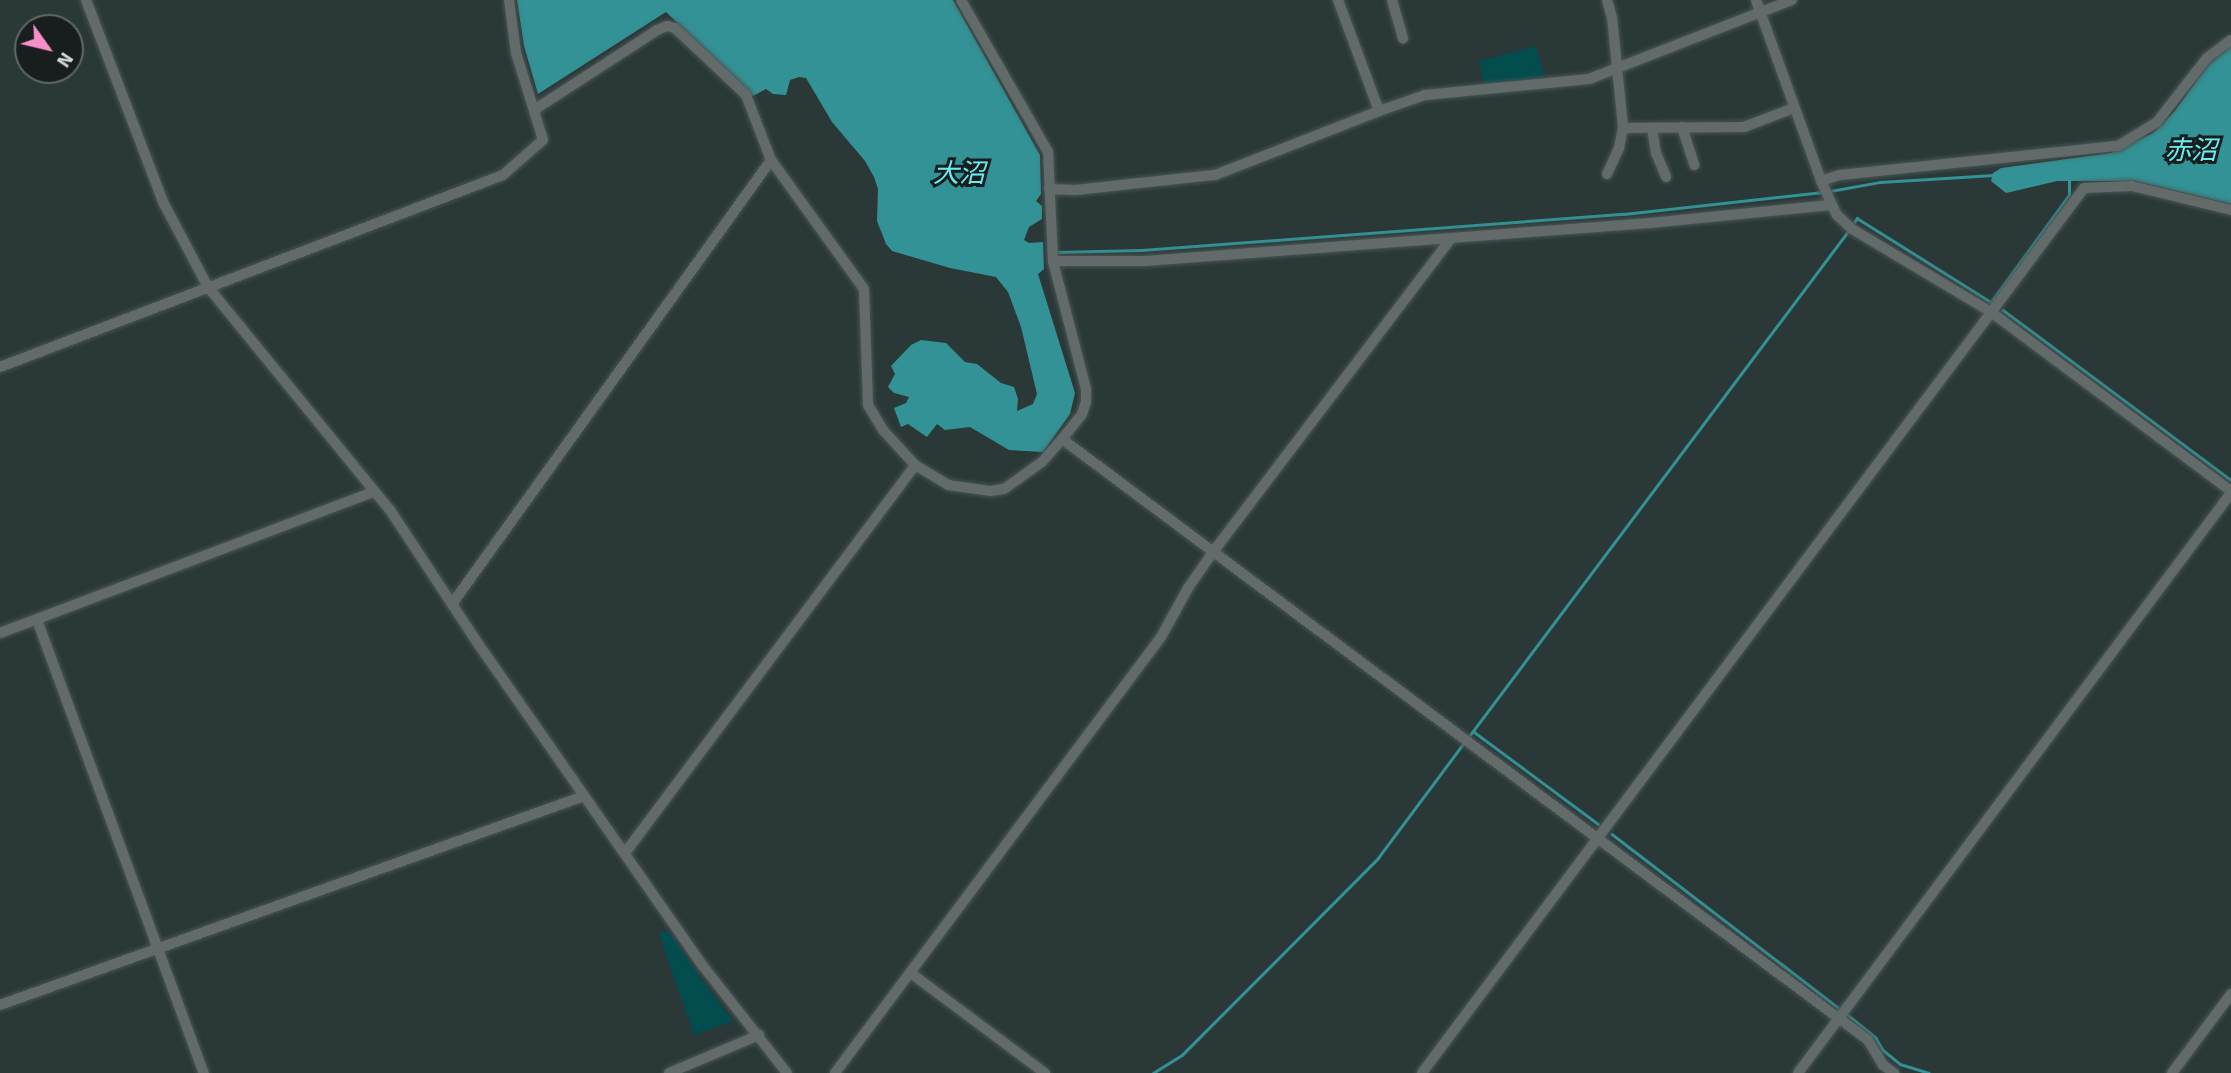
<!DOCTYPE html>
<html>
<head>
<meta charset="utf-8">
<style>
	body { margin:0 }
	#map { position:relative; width:2231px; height:1073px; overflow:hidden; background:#2b3838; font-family:Signika,"Noto Sans JP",sans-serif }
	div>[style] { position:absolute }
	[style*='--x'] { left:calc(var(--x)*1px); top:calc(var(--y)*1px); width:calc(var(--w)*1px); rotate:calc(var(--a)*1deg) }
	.green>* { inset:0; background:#034d4f }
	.water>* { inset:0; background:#339295 }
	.stream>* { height:2.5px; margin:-1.25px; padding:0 1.25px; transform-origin:1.25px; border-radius:1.25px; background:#339295 }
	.roads { filter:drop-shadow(0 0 2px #495555) drop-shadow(0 0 2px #495555) }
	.minor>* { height:10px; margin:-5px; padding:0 5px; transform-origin:5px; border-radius:5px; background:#636a6a }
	span { translate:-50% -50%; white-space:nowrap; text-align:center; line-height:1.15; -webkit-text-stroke:6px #181e1e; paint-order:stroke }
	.water-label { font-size:26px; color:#68eef2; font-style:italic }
	.north { position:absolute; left:14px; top:14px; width:70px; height:70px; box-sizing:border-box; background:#181e1e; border:2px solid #616868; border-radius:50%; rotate:124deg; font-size:19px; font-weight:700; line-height:28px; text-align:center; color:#cfd7d7 }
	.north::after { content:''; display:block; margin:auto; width:24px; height:32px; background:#f98fca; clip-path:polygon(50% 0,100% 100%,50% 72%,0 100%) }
</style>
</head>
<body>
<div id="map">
	<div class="green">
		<div style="clip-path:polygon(1536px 46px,1545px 79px,1484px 85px,1479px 61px)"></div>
		<div style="clip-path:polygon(668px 930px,700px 977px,733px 1021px,694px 1035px,659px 934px)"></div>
	</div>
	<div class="water">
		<div style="clip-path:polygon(517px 0,953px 0,1040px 155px,1041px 194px,1036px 201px,1042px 206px,1042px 219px,1029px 227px,1024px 240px,1029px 243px,1043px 242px,1044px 269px,1038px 274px,1075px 393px,1070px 414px,1043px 452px,1009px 450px,970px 427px,945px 430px,937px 424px,927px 437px,908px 424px,901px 427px,894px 408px,906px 403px,909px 397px,894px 393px,888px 387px,895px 374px,891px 366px,911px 345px,921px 340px,946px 343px,965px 362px,977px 364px,1001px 383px,1014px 387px,1018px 399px,1017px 411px,1033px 404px,1037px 394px,1021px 327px,1008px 292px,996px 277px,950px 268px,892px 251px,886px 244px,877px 221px,878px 189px,874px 177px,865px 161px,832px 122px,806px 78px,799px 77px,790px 80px,786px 95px,773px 94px,766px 89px,753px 96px,666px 12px,538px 94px,524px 46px)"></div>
		<div style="clip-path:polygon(2231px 46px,2231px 204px,2135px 181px,2057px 181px,2006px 193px,1991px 181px,1993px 173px,2001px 168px,2111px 153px,2153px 133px,2174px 112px,2208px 65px)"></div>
	</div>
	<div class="stream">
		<div style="--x:1830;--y:191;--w:51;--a:-10.2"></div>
		<div style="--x:1880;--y:182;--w:114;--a:-3.5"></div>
		<div style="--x:1853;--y:224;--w:7;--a:-56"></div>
		<div style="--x:1857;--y:218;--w:158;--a:32.1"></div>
		<div style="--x:1991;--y:302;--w:132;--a:-53.9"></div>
		<div style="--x:2069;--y:195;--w:15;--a:-90"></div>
		<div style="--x:1056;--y:252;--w:86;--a:-1.3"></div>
		<div style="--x:1142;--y:250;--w:483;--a:-4.3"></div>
		<div style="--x:1624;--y:214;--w:200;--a:-6.3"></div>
		<div style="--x:2003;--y:310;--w:284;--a:36.7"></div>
		<div style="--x:1473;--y:731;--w:156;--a:36.6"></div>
		<div style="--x:1470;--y:735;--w:631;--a:-53.11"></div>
		<div style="--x:1612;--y:834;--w:286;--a:37.5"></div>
		<div style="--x:1848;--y:1015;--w:36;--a:39"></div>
		<div style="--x:1876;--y:1038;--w:14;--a:60"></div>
		<div style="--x:1883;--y:1050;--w:22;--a:39"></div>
		<div style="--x:1900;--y:1064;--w:30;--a:17"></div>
		<div style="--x:1153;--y:1073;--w:34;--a:-32"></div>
		<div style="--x:1182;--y:1055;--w:278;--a:-45.1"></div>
		<div style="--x:1378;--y:858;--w:142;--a:-53.3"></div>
	</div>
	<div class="roads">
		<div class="minor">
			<div style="--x:86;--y:0;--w:216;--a:69.1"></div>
			<div style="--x:163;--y:202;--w:96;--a:62.1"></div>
			<div style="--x:208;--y:287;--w:288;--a:50.8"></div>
			<div style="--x:390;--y:510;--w:162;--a:56.6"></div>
			<div style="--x:479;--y:645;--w:391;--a:55.1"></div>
			<div style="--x:703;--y:966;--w:136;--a:51.9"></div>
			<div style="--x:1338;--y:0;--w:118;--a:69.7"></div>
			<div style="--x:1379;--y:111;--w:49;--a:-19.2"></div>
			<div style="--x:1425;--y:95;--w:165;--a:-5.6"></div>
			<div style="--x:1589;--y:79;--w:218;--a:-21.3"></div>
			<div style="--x:1392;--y:0;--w:40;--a:74"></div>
			<div style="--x:1607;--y:0;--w:18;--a:74"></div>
			<div style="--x:1612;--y:17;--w:112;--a:84.3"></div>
			<div style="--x:1756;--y:0;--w:192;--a:70.2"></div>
			<div style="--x:1821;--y:181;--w:38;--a:65"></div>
			<div style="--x:1837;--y:215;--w:21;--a:43"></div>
			<div style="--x:1852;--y:229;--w:162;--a:30.8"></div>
			<div style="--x:1991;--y:312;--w:299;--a:36.7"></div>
			<div style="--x:534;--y:110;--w:147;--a:-33"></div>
			<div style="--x:657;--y:30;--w:11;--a:-22"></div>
			<div style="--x:667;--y:26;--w:8;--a:14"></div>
			<div style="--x:675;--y:28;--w:98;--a:43.3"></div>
			<div style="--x:746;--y:95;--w:70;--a:69"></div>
			<div style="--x:771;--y:160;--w:159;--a:54.2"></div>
			<div style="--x:864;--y:289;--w:116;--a:88"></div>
			<div style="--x:868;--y:405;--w:29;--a:59"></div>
			<div style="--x:883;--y:430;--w:47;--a:47.6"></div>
			<div style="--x:915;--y:465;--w:39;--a:31"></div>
			<div style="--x:948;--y:485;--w:42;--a:8.1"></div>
			<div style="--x:990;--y:491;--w:14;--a:-8"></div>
			<div style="--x:1004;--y:489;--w:47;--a:-35.4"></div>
			<div style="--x:1042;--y:462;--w:30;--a:-49"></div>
			<div style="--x:1062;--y:439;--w:32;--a:-51"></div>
			<div style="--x:1082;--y:414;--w:13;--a:-72"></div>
			<div style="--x:1086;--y:402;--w:13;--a:-90"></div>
			<div style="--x:1086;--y:389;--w:132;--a:-104.5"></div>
			<div style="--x:1053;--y:261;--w:109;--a:-92.6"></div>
			<div style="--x:1048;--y:152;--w:175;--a:-119.8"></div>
			<div style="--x:1682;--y:127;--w:40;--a:72"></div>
			<div style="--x:1652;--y:128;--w:25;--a:81"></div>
			<div style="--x:1656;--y:153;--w:26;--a:67"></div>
			<div style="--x:1607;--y:174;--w:29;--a:-65"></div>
			<div style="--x:1619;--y:148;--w:20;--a:-79"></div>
			<div style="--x:1623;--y:128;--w:121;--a:-0.5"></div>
			<div style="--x:1744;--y:127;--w:53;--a:-20.8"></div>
			<div style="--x:1821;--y:181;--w:20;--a:-18"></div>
			<div style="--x:1840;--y:175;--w:280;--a:-6"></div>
			<div style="--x:2118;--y:146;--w:46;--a:-31.6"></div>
			<div style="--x:2157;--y:122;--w:81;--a:-52"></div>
			<div style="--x:2207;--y:58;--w:30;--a:-37"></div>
			<div style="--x:1049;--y:189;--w:27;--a:2"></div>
			<div style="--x:1076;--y:190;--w:140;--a:-6.2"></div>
			<div style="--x:1215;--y:175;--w:176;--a:-21.3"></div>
			<div style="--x:1053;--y:261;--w:92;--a:0"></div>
			<div style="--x:1145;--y:261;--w:506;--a:-4.3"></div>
			<div style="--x:1650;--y:223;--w:182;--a:-5.7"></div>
			<div style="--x:0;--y:367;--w:538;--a:-20.89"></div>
			<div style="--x:503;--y:175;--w:53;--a:-41.2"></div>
			<div style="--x:543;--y:140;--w:91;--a:-107.2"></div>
			<div style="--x:516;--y:53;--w:53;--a:-97.5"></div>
			<div style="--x:1062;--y:439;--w:1005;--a:36.71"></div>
			<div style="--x:1868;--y:1040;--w:29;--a:59"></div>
			<div style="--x:1883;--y:1065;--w:14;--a:36"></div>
			<div style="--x:452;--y:604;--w:547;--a:-54.3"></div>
			<div style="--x:37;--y:620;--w:483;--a:69.8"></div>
			<div style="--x:0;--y:633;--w:400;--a:-20.7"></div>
			<div style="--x:625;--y:853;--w:484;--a:-53.2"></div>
			<div style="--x:912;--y:974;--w:166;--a:36.7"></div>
			<div style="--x:0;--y:1005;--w:620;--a:-19.69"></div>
			<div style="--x:669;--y:1073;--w:98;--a:-22.9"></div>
			<div style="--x:835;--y:1073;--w:544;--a:-53.21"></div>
			<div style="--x:1161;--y:637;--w:56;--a:-61.1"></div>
			<div style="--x:1188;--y:588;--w:44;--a:-55.2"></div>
			<div style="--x:1213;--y:552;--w:394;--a:-52.8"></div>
			<div style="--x:1422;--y:1073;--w:1105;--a:-53.2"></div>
			<div style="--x:2084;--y:188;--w:48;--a:-2.4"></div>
			<div style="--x:2132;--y:186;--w:102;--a:13.6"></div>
			<div style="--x:1798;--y:1073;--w:724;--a:-53.26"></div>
			<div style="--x:2172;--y:1073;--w:99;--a:-53.2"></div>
		</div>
	</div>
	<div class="water-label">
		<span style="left:2191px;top:152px">赤沼</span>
		<span style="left:959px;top:175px">大沼</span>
	</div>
	<div class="north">N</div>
</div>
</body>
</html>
